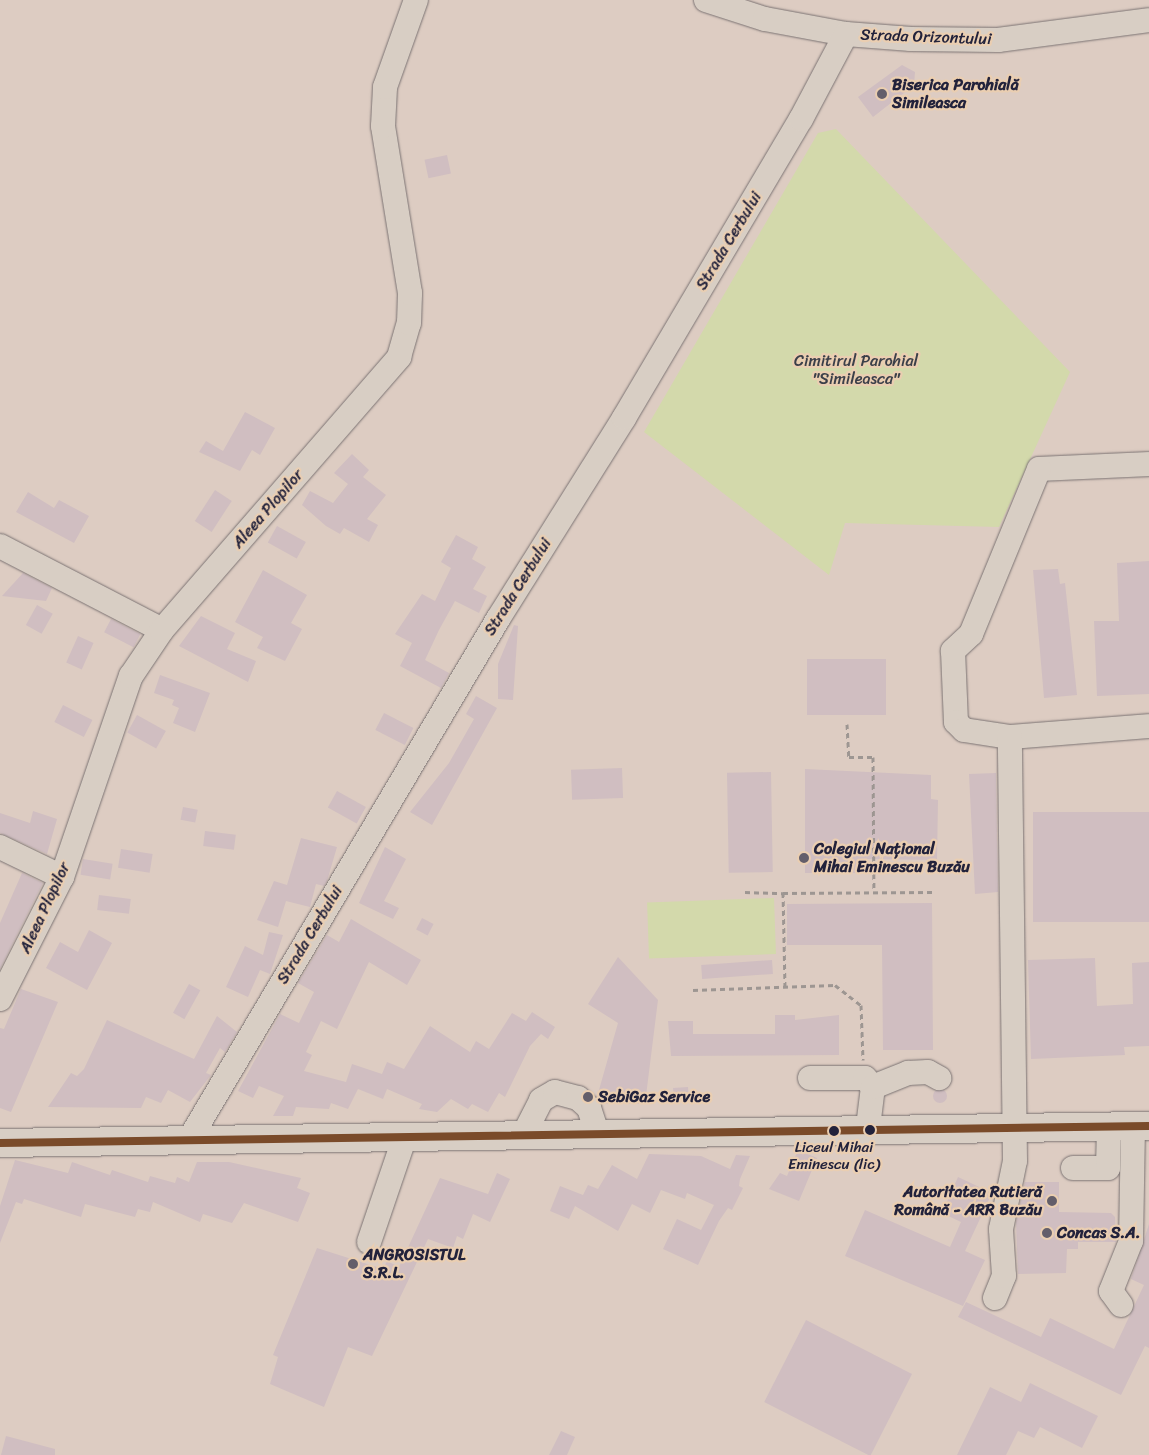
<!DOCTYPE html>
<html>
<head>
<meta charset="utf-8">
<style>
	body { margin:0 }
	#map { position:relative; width:1149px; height:1455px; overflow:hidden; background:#ddccc2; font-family:Sriracha,sans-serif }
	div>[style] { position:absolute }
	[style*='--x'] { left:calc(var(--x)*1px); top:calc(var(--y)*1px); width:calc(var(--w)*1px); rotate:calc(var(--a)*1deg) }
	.green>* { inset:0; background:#d3d9ab; transform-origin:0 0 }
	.building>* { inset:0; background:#d0bec1; transform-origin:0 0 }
	.round { border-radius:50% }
	.path>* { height:3px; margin-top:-1.5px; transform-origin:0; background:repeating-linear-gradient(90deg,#9d9692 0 5px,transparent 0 9px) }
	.roads { filter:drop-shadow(0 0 1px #7b7373) drop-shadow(0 0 1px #7b7373) }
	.minor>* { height:24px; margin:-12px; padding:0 12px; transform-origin:12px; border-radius:12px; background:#d8cec4 }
	.major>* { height:28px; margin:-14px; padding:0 14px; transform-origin:14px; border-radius:14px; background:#d8cec4 }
	.bus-1>* { height:8px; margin:-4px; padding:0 4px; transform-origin:4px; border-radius:4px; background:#7a4b2a }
	.dots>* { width:14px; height:14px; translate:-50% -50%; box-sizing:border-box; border:2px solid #eaceb1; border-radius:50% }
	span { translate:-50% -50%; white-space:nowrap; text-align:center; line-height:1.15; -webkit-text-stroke:4.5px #eaceb1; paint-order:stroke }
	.bus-label { font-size:15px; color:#22223b }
	.street-label { font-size:16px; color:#22223b }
	.poi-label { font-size:16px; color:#22223b; font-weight:700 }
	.left { translate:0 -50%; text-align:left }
	.right { translate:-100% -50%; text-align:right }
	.park-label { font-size:16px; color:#3b3f49 }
</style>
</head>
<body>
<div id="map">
	<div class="green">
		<div style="clip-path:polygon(836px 129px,1070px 372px,999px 527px,845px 523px,829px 575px,644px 432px,818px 133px)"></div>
		<div style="left:774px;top:898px;width:56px;height:127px;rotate:88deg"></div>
	</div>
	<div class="building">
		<div style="clip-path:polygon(902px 65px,915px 72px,914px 85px,873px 117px,858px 97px)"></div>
		<div style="left:447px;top:155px;width:19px;height:23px;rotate:78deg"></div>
		<div style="clip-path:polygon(245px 412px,275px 428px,260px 455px,252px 450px,240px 471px,199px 452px,206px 441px,223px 451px)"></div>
		<div style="clip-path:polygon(352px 454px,369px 470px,363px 477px,386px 495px,367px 519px,378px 525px,369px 542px,344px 528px,340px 534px,326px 526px,302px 505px,310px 491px,333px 503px,348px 484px,334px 473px)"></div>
		<div style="left:215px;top:490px;width:20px;height:37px;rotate:33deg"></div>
		<div style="clip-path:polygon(28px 492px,54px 508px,59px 500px,89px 516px,74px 543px,16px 512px)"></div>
		<div style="left:277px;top:526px;width:33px;height:19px;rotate:29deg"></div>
		<div style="clip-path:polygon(456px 535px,478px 547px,472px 559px,486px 567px,473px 589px,487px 596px,479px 613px,455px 601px,439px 630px,425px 660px,449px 673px,441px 688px,400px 666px,412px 643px,395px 634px,422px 594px,435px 601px,451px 568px,441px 562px)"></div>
		<div style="clip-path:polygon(1149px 561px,1149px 694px,1097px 696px,1094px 621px,1119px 621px,1117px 563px)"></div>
		<div style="clip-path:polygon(1058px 569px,1060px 584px,1065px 583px,1077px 695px,1044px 698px,1033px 570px)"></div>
		<div style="clip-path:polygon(263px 570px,307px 595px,291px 623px,302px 629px,285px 661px,257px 648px,263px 637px,235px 622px)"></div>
		<div style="clip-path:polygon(23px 573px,52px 588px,46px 601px,2px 596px)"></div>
		<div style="left:37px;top:605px;width:18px;height:23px;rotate:29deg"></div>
		<div style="clip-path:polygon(201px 616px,235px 633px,227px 649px,256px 661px,248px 682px,179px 646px)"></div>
		<div style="left:111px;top:619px;width:33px;height:15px;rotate:27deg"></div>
		<div style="clip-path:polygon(514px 625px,518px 626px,513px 700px,498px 699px,498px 664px)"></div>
		<div style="left:78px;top:636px;width:17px;height:29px;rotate:24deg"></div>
		<div style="left:807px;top:659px;width:79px;height:56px"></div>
		<div style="clip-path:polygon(160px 675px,210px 693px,195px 732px,173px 723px,179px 708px,172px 705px,174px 700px,154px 693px)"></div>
		<div style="clip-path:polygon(476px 696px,497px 708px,432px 825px,410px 812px,449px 763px,474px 719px,466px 714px)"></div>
		<div style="left:63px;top:705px;width:33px;height:19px;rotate:27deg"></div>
		<div style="left:384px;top:713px;width:33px;height:19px;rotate:27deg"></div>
		<div style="left:137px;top:715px;width:33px;height:20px;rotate:29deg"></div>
		<div style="left:622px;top:768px;width:30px;height:51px;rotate:88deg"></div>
		<div style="clip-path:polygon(805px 769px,931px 775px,931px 799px,938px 800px,937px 860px,864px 859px,864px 873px,805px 873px)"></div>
		<div style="left:771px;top:772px;width:100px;height:44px;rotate:89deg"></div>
		<div style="clip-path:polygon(996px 773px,998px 892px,975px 894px,969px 774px)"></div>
		<div style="left:337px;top:791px;width:33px;height:19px;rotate:29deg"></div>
		<div style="left:183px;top:807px;width:15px;height:13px;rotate:11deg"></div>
		<div style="clip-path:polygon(33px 811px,57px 819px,47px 854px,0 833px,0 813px,30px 823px)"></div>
		<div style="left:1149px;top:812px;width:110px;height:116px;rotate:90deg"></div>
		<div style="left:205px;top:831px;width:31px;height:15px;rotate:7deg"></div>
		<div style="clip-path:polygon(301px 838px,337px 847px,327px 881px,324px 886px,316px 884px,310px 907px,286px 901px,278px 927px,257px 920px,274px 881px,287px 885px)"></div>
		<div style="clip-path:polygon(385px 847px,406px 859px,384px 901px,399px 908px,393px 919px,359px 903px)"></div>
		<div style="left:121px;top:849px;width:32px;height:19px;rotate:9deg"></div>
		<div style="left:83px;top:859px;width:30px;height:16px;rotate:9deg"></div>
		<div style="clip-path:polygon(22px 873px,43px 883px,0 969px,0 923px)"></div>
		<div style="left:99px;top:895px;width:32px;height:15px;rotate:7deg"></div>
		<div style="clip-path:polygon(932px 903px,933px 1050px,883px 1050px,882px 945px,787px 945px,787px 904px)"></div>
		<div style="left:422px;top:918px;width:13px;height:13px;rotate:27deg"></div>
		<div style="clip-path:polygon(351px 919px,421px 960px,407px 985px,369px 962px,337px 1029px,321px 1021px,306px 1052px,312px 1055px,304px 1071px,346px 1082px,352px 1064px,382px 1074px,387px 1062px,404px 1069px,430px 1026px,470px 1052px,476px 1041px,489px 1049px,512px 1013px,526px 1021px,532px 1012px,555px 1027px,548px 1039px,541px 1034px,530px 1046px,505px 1097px,499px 1093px,488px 1112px,472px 1104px,468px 1109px,451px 1099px,437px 1112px,419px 1109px,422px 1104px,387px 1089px,383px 1099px,358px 1089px,348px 1109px,331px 1103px,329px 1109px,296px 1107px,293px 1116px,273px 1116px,284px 1096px,259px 1086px,253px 1098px,238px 1091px,280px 1014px,299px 1023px,314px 992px,298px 983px,327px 935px,339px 942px)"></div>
		<div style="clip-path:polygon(89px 930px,112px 943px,87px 990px,46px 968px,60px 942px,78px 952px)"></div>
		<div style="clip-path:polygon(269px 932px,283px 935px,270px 974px,260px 970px,248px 997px,226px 987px,245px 946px,263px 955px)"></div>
		<div style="clip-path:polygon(618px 957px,658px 1000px,645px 1104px,602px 1104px,597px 1097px,618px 1023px,588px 1004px)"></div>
		<div style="clip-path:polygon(1095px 958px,1097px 1006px,1133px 1004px,1132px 963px,1149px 962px,1149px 1046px,1124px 1047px,1125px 1055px,1031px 1059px,1028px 960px)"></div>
		<div style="left:772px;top:960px;width:14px;height:71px;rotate:86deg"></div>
		<div style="left:189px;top:984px;width:13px;height:33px;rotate:29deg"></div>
		<div style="clip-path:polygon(21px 989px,58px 1002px,11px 1112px,0 1108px,0 1028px,4px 1029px)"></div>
		<div style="clip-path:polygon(775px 1015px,795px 1015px,795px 1020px,839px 1015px,839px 1055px,671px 1056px,668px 1021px,693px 1021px,693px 1034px,775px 1034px)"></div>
		<div style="clip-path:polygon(217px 1016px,237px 1032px,225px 1052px,220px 1048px,206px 1073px,211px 1075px,190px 1102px,168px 1090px,161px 1103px,146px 1097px,141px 1108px,48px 1107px,71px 1073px,77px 1076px,84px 1069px,107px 1020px,194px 1059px)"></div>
		<div style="left:688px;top:1087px;width:14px;height:15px;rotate:86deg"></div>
		<div class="round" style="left:933px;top:1089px;width:14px;height:14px"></div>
		<div style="clip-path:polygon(798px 1150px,817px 1158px,799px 1201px,769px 1189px,780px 1173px,787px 1176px)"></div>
		<div style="clip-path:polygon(649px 1154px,701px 1156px,730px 1169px,736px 1155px,750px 1156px,740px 1179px,739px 1186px,743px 1188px,732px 1210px,728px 1208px,719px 1221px,698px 1265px,663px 1249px,677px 1219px,701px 1230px,714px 1205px,687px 1193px,685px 1199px,661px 1190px,650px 1213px,632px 1204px,618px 1231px,575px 1206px,569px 1219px,550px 1211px,560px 1186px,583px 1195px,588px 1185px,598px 1189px,612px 1165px,637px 1179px)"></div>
		<div style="clip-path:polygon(15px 1160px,68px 1173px,72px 1162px,110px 1175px,112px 1170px,148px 1182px,150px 1176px,175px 1183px,177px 1177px,189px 1182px,197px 1162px,229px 1162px,301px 1178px,297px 1188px,310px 1193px,298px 1222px,244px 1203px,232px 1223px,203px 1214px,200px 1222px,153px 1202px,150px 1212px,138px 1209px,135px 1217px,85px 1204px,81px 1217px,24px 1199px,22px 1204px,16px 1202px,0 1243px,0 1206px)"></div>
		<div style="clip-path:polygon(497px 1173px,510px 1179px,490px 1222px,473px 1214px,463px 1239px,457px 1236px,453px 1248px,428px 1239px,372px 1356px,348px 1347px,324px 1407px,270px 1384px,278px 1357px,273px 1355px,317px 1248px,383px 1269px,387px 1261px,399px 1267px,440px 1178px,488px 1194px)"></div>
		<div style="clip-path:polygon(958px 1177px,992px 1193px,965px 1251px,985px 1260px,963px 1306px,845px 1256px,865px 1210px,950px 1247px,961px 1222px,942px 1213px)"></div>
		<div style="clip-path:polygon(1025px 1182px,1059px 1182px,1059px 1212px,1111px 1213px,1115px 1217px,1116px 1242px,1078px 1242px,1078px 1249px,1067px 1249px,1066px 1273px,1018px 1274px,1016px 1222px)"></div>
		<div style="clip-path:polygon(1149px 1224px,1149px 1348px,1145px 1346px,1121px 1395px,958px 1317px,966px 1302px,1041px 1337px,1050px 1318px,1114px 1349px,1144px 1285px,1131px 1279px)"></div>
		<div style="left:806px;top:1320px;width:119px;height:92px;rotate:27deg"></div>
		<div style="clip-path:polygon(1030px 1383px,1098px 1416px,1082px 1448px,1040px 1427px,1034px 1438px,1018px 1431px,1006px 1455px,957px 1455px,990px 1387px,1021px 1402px)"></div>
		<div style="clip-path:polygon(561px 1431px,575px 1437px,567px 1455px,549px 1455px)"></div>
		<div style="clip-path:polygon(6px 1436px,55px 1449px,55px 1455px,1px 1455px)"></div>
	</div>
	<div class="path">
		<div style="--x:847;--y:724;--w:33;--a:87"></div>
		<div style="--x:849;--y:757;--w:24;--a:0"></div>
		<div style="--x:873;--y:757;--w:135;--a:89.6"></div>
		<div style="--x:745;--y:892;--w:38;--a:2"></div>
		<div style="--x:785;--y:987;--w:94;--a:-91.2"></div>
		<div style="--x:783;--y:893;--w:149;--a:-0.4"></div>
		<div style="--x:693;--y:990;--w:142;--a:-2"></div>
		<div style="--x:835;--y:985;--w:33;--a:38"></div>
		<div style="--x:861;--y:1005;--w:55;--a:87.9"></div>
	</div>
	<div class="roads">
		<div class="minor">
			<div style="--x:706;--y:0;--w:62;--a:17.9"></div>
			<div style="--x:765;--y:19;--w:82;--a:10.5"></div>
			<div style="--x:846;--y:34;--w:65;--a:4.4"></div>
			<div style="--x:911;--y:39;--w:87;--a:0.7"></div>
			<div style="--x:998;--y:40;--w:152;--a:-7.5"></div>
			<div style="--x:1149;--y:464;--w:110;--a:177.4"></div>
			<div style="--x:1039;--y:469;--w:178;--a:112.4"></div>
			<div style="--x:971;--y:634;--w:25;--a:137"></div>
			<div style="--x:953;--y:651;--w:71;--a:87.6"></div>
			<div style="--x:956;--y:722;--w:11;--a:45"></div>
			<div style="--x:964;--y:730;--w:47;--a:8.7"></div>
			<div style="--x:1010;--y:737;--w:139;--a:-4.5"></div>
			<div style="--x:0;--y:546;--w:182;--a:27.4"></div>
			<div style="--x:0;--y:847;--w:69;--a:25.8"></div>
			<div style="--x:0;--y:999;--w:137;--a:-63.1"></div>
			<div style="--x:62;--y:877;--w:213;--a:-71.1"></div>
			<div style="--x:131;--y:676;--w:55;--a:-56"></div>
			<div style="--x:162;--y:630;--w:362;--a:-49"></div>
			<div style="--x:399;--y:357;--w:35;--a:-74"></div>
			<div style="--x:409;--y:323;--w:30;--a:-88"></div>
			<div style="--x:410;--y:293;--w:169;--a:-99.2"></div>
			<div style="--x:383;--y:126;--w:39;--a:-87"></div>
			<div style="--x:385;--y:87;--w:92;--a:-70.4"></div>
			<div style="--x:810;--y:1078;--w:55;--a:0"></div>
			<div style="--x:865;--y:1078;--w:12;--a:48"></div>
			<div style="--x:868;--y:1127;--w:40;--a:-82.9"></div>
			<div style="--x:873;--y:1087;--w:38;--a:-22"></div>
			<div style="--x:908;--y:1073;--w:20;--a:-3"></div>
			<div style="--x:928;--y:1072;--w:13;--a:29"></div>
			<div style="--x:524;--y:1134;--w:38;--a:-63"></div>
			<div style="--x:541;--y:1100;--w:16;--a:-30"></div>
			<div style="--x:555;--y:1092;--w:24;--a:15"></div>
			<div style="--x:578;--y:1098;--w:15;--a:42"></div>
			<div style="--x:589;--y:1108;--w:25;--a:72"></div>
			<div style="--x:189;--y:1140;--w:606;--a:-59.33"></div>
			<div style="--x:498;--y:619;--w:237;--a:-57.9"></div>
			<div style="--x:624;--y:418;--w:347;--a:-59.4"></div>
			<div style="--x:801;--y:119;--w:96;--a:-62.1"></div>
			<div style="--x:1073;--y:1168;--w:35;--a:0"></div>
			<div style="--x:1108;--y:1168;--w:42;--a:-88.6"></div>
			<div style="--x:369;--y:1242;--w:112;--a:-71.2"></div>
			<div style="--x:995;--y:1298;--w:24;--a:-68"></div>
			<div style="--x:1004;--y:1276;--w:47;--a:-93.7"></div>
			<div style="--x:1001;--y:1229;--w:69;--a:-78.4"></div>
			<div style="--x:1015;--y:1161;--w:424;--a:-90.7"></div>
			<div style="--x:1121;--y:1305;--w:17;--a:-126"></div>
			<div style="--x:1111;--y:1291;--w:54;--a:-68.2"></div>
			<div style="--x:1131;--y:1241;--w:115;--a:-89"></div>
		</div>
		<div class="major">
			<div style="--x:0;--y:1143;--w:1149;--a:-0.85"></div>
		</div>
	</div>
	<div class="bus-1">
		<div style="--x:0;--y:1143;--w:1149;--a:-0.85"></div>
	</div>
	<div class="dots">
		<div style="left:882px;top:94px;background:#635e6a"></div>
		<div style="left:804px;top:858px;background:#635e6a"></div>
		<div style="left:588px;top:1097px;background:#635e6a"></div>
		<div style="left:870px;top:1130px;background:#22223b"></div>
		<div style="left:834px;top:1131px;background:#22223b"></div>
		<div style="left:1052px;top:1201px;background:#635e6a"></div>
		<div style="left:1047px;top:1233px;background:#635e6a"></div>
		<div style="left:353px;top:1264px;background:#635e6a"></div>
	</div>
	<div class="bus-label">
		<span style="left:834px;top:1156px">Liceul Mihai<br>Eminescu (lic)</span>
	</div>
	<div class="street-label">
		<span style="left:926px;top:37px;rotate:2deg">Strada Orizontului</span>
		<span style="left:729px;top:241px;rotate:-59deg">Strada Cerbului</span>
		<span style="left:268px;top:509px;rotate:-49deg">Aleea Plopilor</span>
		<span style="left:518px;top:587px;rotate:-58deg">Strada Cerbului</span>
		<span style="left:45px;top:908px;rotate:-65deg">Aleea Plopilor</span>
		<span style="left:310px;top:935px;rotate:-59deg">Strada Cerbului</span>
	</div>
	<div class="poi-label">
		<span class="left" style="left:892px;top:94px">Biserica Parohială<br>Simileasca</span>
		<span class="left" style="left:814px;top:858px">Colegiul Național<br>Mihai Eminescu Buzău</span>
		<span class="left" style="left:598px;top:1097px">SebiGaz Service</span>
		<span class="right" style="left:1042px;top:1201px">Autoritatea Rutieră<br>Română - ARR Buzău</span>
		<span class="left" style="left:1057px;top:1233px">Concas S.A.</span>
		<span class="left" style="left:363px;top:1264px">ANGROSISTUL<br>S.R.L.</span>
	</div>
	<div class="park-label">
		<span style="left:856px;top:370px">Cimitirul Parohial<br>"Simileasca"</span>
	</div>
</div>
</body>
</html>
